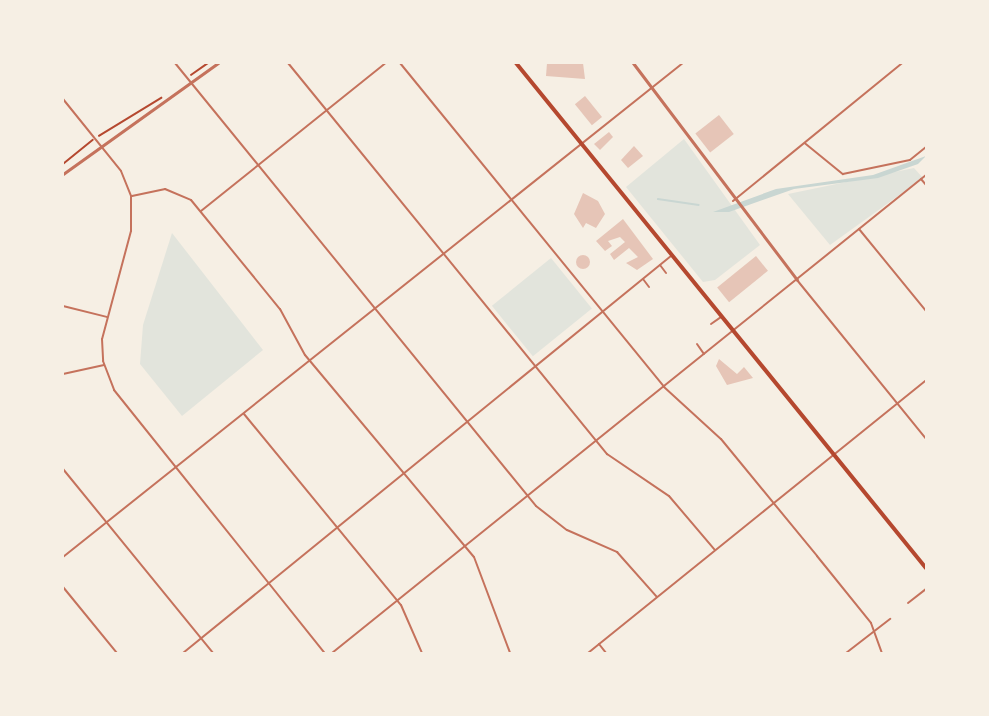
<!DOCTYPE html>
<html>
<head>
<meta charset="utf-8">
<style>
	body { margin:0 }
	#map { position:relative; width:989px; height:716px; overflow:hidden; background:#f6efe4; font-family:"Asap Condensed",sans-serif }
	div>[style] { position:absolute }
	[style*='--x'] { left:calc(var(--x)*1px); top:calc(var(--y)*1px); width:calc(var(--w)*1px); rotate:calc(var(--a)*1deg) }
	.green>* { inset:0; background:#e2e4dc; transform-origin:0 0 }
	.water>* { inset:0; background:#c9d6d2 }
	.stream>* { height:1.5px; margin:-0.75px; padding:0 0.75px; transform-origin:0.75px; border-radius:0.75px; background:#c9d6d2 }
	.building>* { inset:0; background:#e6c5b7; transform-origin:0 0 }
	.round { border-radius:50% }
	.path>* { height:1.5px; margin:-0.75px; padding:0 0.75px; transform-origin:0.75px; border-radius:0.75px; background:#b5482f }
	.pedestrian>* { height:1.5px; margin:-0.75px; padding:0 0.75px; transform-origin:0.75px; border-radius:0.75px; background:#c5725c }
	.minor>* { height:2px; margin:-1px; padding:0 1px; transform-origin:1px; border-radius:1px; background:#c5725c }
	.tertiary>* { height:3px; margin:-1.5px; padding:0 1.5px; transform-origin:1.5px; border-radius:1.5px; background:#c5725c }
	.primary>* { height:4px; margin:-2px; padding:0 2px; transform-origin:2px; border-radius:2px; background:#b5482f }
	span { translate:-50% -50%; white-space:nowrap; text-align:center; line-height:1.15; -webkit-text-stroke:5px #f6efe4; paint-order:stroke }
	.frame { position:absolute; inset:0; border:64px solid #f6efe4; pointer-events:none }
</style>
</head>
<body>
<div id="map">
	<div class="green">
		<div style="clip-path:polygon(684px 139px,760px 245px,715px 280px,703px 282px,626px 187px)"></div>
		<div style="clip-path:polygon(914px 168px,923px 178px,830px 245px,788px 194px)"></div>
		<div style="clip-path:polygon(172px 233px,263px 350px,182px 416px,140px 364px,143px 325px)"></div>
		<div style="left:551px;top:258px;width:65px;height:76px;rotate:51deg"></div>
	</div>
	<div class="water">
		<div style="clip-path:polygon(926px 156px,918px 164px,878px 178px,794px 189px,729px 212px,713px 212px,776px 189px,873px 175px)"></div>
	</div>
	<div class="stream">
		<div style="--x:658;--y:199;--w:41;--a:8.3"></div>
	</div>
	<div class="building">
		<div style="clip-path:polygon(547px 63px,583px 63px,585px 79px,546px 76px)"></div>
		<div style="left:585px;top:96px;width:27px;height:13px;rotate:51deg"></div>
		<div style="left:719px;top:115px;width:24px;height:30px;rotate:52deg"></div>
		<div style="clip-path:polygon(609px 132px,613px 137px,600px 150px,594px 144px)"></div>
		<div style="clip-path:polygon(634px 146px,643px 156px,628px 168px,621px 160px)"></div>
		<div style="clip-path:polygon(583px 193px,598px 201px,605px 214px,596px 228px,586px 223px,583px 228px,574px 214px)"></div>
		<div style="clip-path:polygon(623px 219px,653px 259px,637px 270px,626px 263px,638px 257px,629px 248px,614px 260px,610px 254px,625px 242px,620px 237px,608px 241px,612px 246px,605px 251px,596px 241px)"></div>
		<div class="round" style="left:576px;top:255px;width:14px;height:14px"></div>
		<div style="left:756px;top:256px;width:19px;height:50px;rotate:51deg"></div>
		<div style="clip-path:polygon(719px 359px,737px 374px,744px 367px,753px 378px,727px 385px,716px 366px)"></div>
	</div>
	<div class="path">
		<div style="--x:191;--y:75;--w:21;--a:-35"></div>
		<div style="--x:99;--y:136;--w:73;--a:-31.5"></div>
		<div style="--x:63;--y:164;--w:38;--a:-39"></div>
	</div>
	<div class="pedestrian">
		<div style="--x:805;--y:143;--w:49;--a:39.2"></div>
		<div style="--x:843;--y:174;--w:68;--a:-11.8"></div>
		<div style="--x:910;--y:160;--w:21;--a:-39"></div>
	</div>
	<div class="minor">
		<div style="--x:175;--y:63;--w:571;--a:50.82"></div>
		<div style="--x:536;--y:506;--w:39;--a:38"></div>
		<div style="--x:567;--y:530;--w:55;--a:23.7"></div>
		<div style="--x:617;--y:552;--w:60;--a:48.4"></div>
		<div style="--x:288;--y:63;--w:505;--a:50.79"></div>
		<div style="--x:607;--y:454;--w:75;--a:34.1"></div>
		<div style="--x:669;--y:496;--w:71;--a:49.6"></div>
		<div style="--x:400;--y:63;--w:418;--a:50.8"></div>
		<div style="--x:664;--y:387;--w:77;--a:42.4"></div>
		<div style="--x:721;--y:439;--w:151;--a:50.6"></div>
		<div style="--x:817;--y:556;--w:86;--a:51.1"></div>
		<div style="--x:871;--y:623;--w:32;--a:70"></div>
		<div style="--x:63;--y:99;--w:92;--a:51.1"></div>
		<div style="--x:121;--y:171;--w:27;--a:68"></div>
		<div style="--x:131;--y:196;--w:35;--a:90"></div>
		<div style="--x:131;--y:231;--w:112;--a:105"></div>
		<div style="--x:102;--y:339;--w:22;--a:87"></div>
		<div style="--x:103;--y:361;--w:31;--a:69"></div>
		<div style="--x:114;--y:390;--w:337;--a:51.3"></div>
		<div style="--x:921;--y:179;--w:8;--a:50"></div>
		<div style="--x:132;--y:196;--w:34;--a:-12"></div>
		<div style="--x:165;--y:189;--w:28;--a:23"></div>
		<div style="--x:191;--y:200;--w:141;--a:50.8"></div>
		<div style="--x:280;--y:309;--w:52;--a:61.5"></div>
		<div style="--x:305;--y:355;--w:263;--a:50.1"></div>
		<div style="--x:474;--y:557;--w:103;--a:69.4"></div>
		<div style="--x:733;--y:201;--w:218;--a:-39.2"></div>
		<div style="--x:201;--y:211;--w:237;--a:-38.7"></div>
		<div style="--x:859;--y:229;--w:106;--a:50.7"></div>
		<div style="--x:660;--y:265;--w:10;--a:53"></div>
		<div style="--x:643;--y:279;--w:10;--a:53"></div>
		<div style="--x:797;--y:280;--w:205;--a:50.9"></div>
		<div style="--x:63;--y:306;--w:45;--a:14"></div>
		<div style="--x:711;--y:324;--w:12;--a:-35"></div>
		<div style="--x:697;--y:344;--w:12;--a:55"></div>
		<div style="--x:63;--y:374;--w:42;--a:-12.4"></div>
		<div style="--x:244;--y:414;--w:247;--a:50.6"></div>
		<div style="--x:401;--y:605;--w:52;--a:66.4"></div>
		<div style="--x:63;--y:469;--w:237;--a:50.8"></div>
		<div style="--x:63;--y:557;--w:793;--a:-38.55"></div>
		<div style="--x:63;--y:587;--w:85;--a:50.7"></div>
		<div style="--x:908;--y:603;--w:23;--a:-38"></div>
		<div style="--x:599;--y:644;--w:11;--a:52"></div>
		<div style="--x:183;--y:653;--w:629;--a:-39.13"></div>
		<div style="--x:332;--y:653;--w:762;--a:-38.82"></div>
		<div style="--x:588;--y:653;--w:434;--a:-38.9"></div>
		<div style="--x:846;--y:653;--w:56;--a:-37.7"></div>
	</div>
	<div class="tertiary">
		<div style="--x:633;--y:63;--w:272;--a:52.9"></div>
		<div style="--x:63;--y:174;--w:191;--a:-35.6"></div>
	</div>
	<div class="primary">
		<div style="--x:516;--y:63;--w:650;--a:50.93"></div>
	</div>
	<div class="frame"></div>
</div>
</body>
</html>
